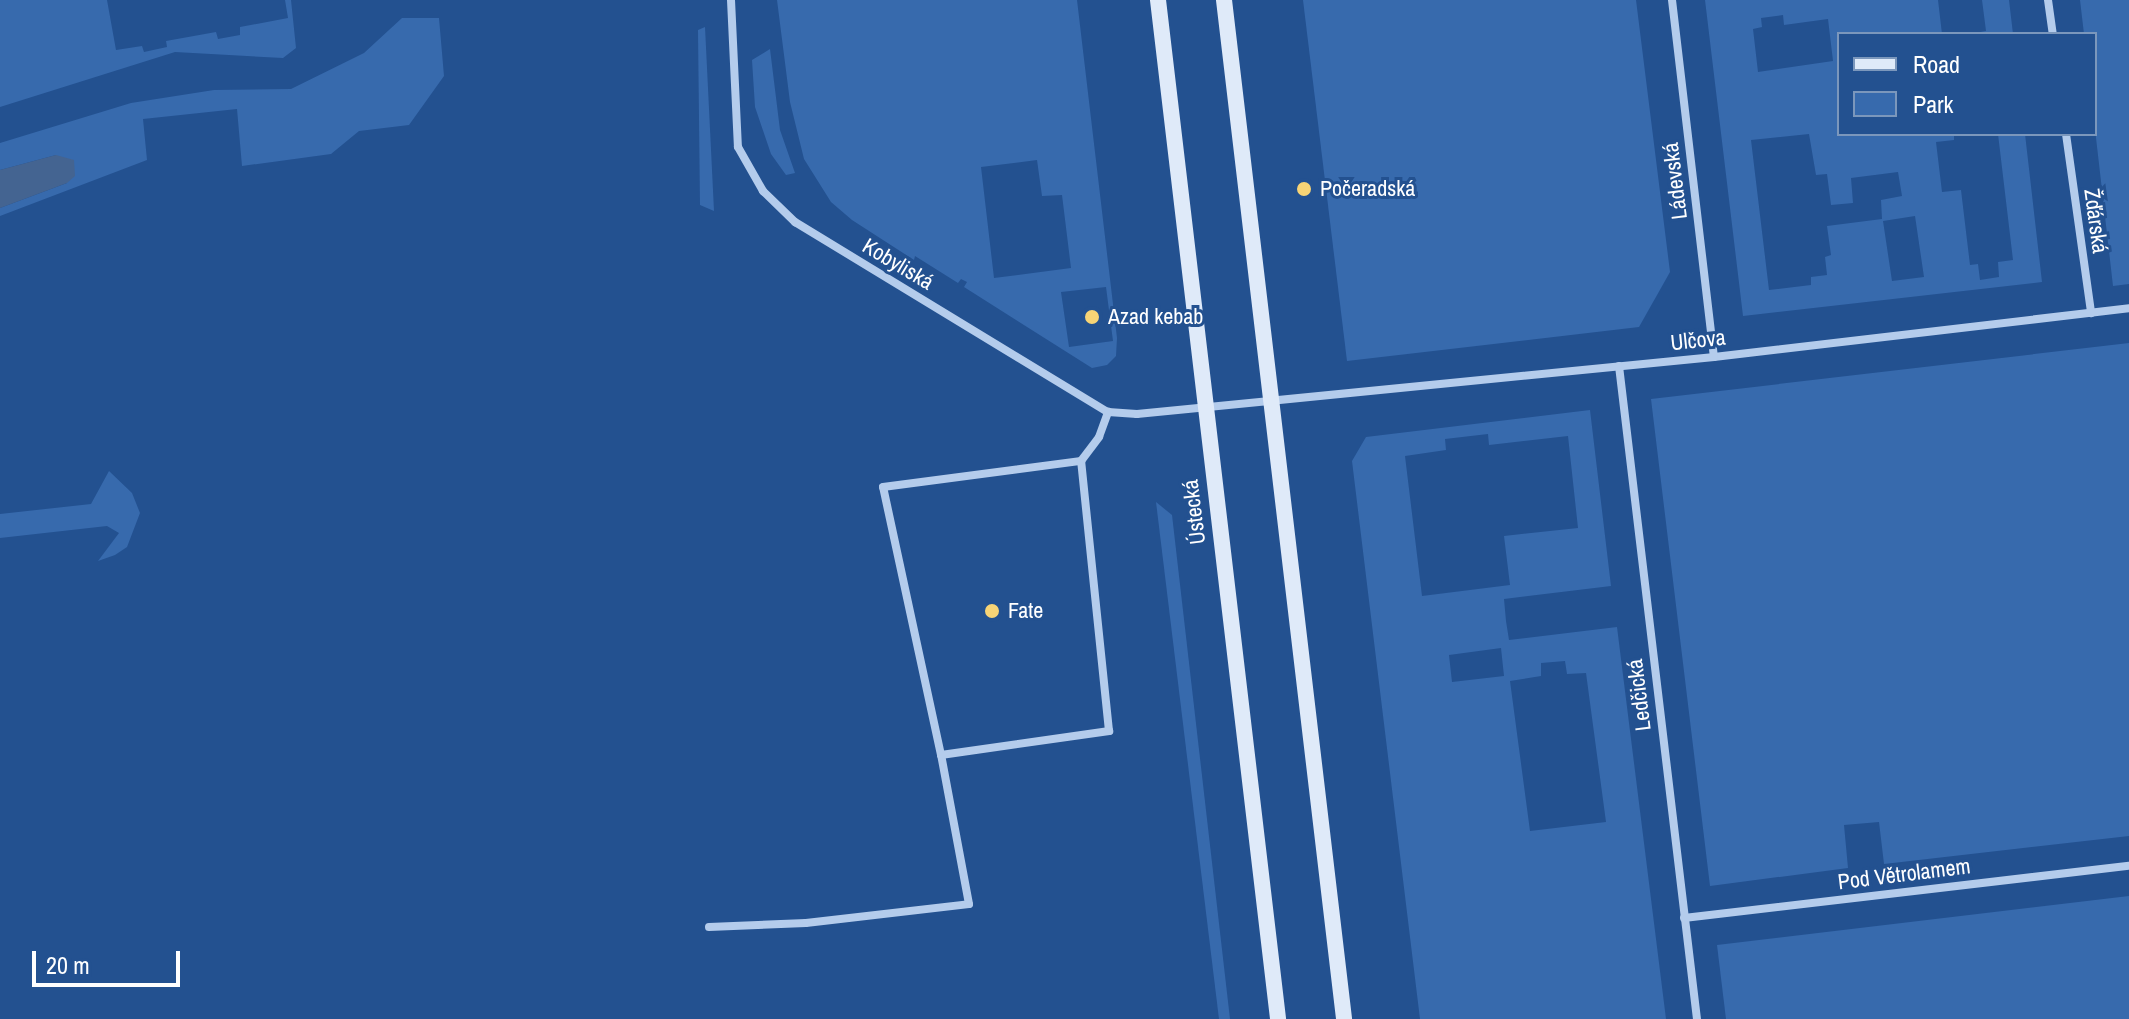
<!DOCTYPE html>
<html>
<head>
<meta charset="utf-8">
<style>
	body { margin:0 }
	#map { position:relative; width:2129px; height:1019px; overflow:hidden; background:#235190; font-family:"Archivo Narrow",sans-serif }
	div>[style] { position:absolute }
	[style*='--x'] { left:calc(var(--x)*1px); top:calc(var(--y)*1px); width:calc(var(--w)*1px); rotate:calc(var(--a)*1deg) }
	.green>* { inset:0; background:#376aad }
	.water>* { inset:0; background:#446491 }
	.street>* { height:8px; margin:-4px; padding:0 4px; transform-origin:4px; border-radius:4px; background:#b4ccec }
	.secondary>* { height:16px; margin:-8px; padding:0 8px; transform-origin:8px; border-radius:8px; background:#dfeaf9 }
	.dots>* { width:22px; height:22px; translate:-50% -50%; box-sizing:border-box; border:4px solid #235190; border-radius:50% }
	span { translate:-50% -50%; white-space:nowrap; text-align:center; line-height:1.15; -webkit-text-stroke:6px #235190; paint-order:stroke }
	.street-label { font-size:22px; color:#fff }
	.poi-label { font-size:22px; color:#fff }
	.left { translate:0 -50%; text-align:left }
	.legend { position:absolute; left:1837px; top:32px; width:260px; height:104px; box-sizing:border-box; background:#235190; border:2px solid #7b97bc; margin:0; padding:10px 14px; list-style:none; font-size:24px; color:#fff }
	.legend li { display:flex; align-items:center; gap:16px; height:40px }
	.legend b { width:40px; border:2px solid #7b97bc }
	.scale { position:absolute; left:32px; top:951px; width:148px; height:36px; box-sizing:border-box; border:4px solid #fff; border-top:0; padding-left:10px; font-size:24px; line-height:28px; white-space:nowrap; color:#fff; -webkit-text-stroke:6px #235190; paint-order:stroke }
</style>
</head>
<body>
<div id="map">
	<div class="green">
		<div style="clip-path:polygon(0 0,107px 0,116px 50px,142px 46px,144px 52px,167px 47px,166px 41px,216px 32px,218px 39px,240px 35px,240px 27px,288px 18px,285px 0,291px 0,296px 48px,283px 58px,175px 52px,0 107px)"></div>
		<div style="clip-path:polygon(evenodd,777px 0,1077px 0,1117px 338px,1116px 356px,1107px 365px,1092px 368px,964px 287px,967px 282px,961px 279px,958px 283px,915px 256px,914px 260px,852px 220px,831px 202px,804px 159px,790px 102px,777px 0,1037px 160px,1042px 196px,1062px 195px,1071px 268px,994px 278px,981px 167px,1037px 160px,777px 0,1106px 287px,1113px 341px,1069px 347px,1061px 292px,1106px 287px)"></div>
		<div style="clip-path:polygon(1303px 0,1636px 0,1670px 272px,1639px 327px,1347px 361px)"></div>
		<div style="clip-path:polygon(evenodd,1705px 0,1938px 0,1942px 34px,1839px 34px,1839px 134px,1954px 134px,1954px 140px,1936px 142px,1942px 192px,1961px 190px,1970px 265px,1978px 264px,1980px 280px,1999px 277px,1998px 262px,2013px 260px,1998px 134px,2025px 134px,2042px 282px,1743px 316px,1705px 0,1783px 15px,1784px 25px,1828px 19px,1833px 61px,1758px 72px,1753px 29px,1762px 27px,1761px 18px,1783px 15px,1705px 0,1809px 134px,1816px 175px,1827px 174px,1831px 205px,1853px 203px,1851px 178px,1898px 172px,1902px 196px,1881px 200px,1882px 219px,1827px 226px,1831px 255px,1825px 257px,1827px 275px,1811px 277px,1811px 285px,1769px 290px,1751px 140px,1809px 134px,1705px 0,1915px 216px,1924px 277px,1892px 281px,1883px 221px,1915px 216px)"></div>
		<div style="clip-path:polygon(1982px 0,2009px 0,2013px 34px,1969px 34px,1986px 31px)"></div>
		<div style="clip-path:polygon(2080px 0,2129px 0,2129px 284px,2113px 286px,2095px 129px,2095px 34px,2084px 34px)"></div>
		<div style="clip-path:polygon(402px 18px,439px 18px,444px 76px,409px 125px,359px 131px,331px 154px,242px 166px,237px 109px,143px 119px,147px 160px,0 216px,0 208px,67px 183px,56px 155px,0 170px,0 143px,131px 103px,214px 90px,291px 89px,364px 53px)"></div>
		<div style="clip-path:polygon(705px 27px,714px 211px,700px 205px,698px 30px)"></div>
		<div style="clip-path:polygon(770px 49px,780px 130px,795px 173px,786px 175px,771px 154px,755px 107px,752px 60px)"></div>
		<div style="clip-path:polygon(2129px 343px,2129px 836px,1884px 864px,1879px 822px,1844px 825px,1848px 868px,1710px 886px,1651px 399px)"></div>
		<div style="clip-path:polygon(evenodd,1590px 410px,1611px 586px,1504px 599px,1506px 621px,1509px 640px,1617px 627px,1666px 1019px,1420px 1019px,1352px 461px,1366px 437px,1590px 410px,1488px 434px,1489px 445px,1568px 436px,1578px 528px,1504px 536px,1510px 585px,1422px 596px,1405px 456px,1446px 450px,1445px 439px,1488px 434px,1590px 410px,1501px 648px,1504px 676px,1452px 682px,1449px 655px,1501px 648px,1590px 410px,1565px 661px,1567px 674px,1586px 673px,1606px 822px,1530px 831px,1510px 681px,1541px 676px,1541px 663px,1565px 661px)"></div>
		<div style="clip-path:polygon(109px 471px,132px 493px,140px 513px,127px 547px,115px 555px,98px 561px,119px 533px,107px 526px,0 538px,0 514px,91px 504px)"></div>
		<div style="clip-path:polygon(1156px 502px,1172px 515px,1230px 1019px,1219px 1019px)"></div>
		<div style="clip-path:polygon(2129px 896px,2129px 1019px,1726px 1019px,1717px 945px)"></div>
	</div>
	<div class="water">
		<div style="clip-path:polygon(56px 155px,74px 160px,75px 176px,67px 183px,0 208px,0 170px)"></div>
	</div>
	<div class="street">
		<div style="--x:731;--y:0;--w:147;--a:87.3"></div>
		<div style="--x:738;--y:147;--w:51;--a:60.4"></div>
		<div style="--x:763;--y:191;--w:45;--a:44.1"></div>
		<div style="--x:795;--y:222;--w:366;--a:31.3"></div>
		<div style="--x:1108;--y:412;--w:29;--a:4"></div>
		<div style="--x:1137;--y:414;--w:580;--a:-5.64"></div>
		<div style="--x:1714;--y:357;--w:418;--a:-6.7"></div>
		<div style="--x:1672;--y:0;--w:359;--a:83.3"></div>
		<div style="--x:2048;--y:0;--w:34;--a:82"></div>
		<div style="--x:2066;--y:134;--w:181;--a:82"></div>
		<div style="--x:1619;--y:366;--w:658;--a:83.19"></div>
		<div style="--x:941;--y:755;--w:274;--a:-102.2"></div>
		<div style="--x:883;--y:487;--w:200;--a:-7.5"></div>
		<div style="--x:1684;--y:918;--w:448;--a:-6.7"></div>
		<div style="--x:709;--y:927;--w:97;--a:-2.4"></div>
		<div style="--x:806;--y:923;--w:164;--a:-6.6"></div>
		<div style="--x:969;--y:904;--w:152;--a:-100.6"></div>
		<div style="--x:941;--y:755;--w:170;--a:-8.1"></div>
		<div style="--x:1109;--y:731;--w:271;--a:-95.9"></div>
		<div style="--x:1081;--y:461;--w:30;--a:-53"></div>
		<div style="--x:1099;--y:437;--w:27;--a:-70"></div>
	</div>
	<div class="secondary">
		<div style="--x:1158;--y:0;--w:1026;--a:83.28"></div>
		<div style="--x:1224;--y:0;--w:1026;--a:83.28"></div>
	</div>
	<div class="dots">
		<div style="left:1304px;top:189px;background:#f7d476"></div>
		<div style="left:1092px;top:317px;background:#f7d476"></div>
		<div style="left:992px;top:611px;background:#f7d476"></div>
	</div>
	<div class="street-label">
		<span style="left:1675px;top:181px;rotate:-97deg">Ládevská</span>
		<span style="left:2096px;top:221px;rotate:82deg">Žďárská</span>
		<span style="left:898px;top:264px;rotate:31deg">Kobyliská</span>
		<span style="left:1698px;top:340px;rotate:-6deg">Ulčova</span>
		<span style="left:1194px;top:512px;rotate:-97deg">Ústecká</span>
		<span style="left:1639px;top:695px;rotate:-97deg">Ledčická</span>
		<span style="left:1904px;top:874px;rotate:-7deg">Pod Větrolamem</span>
	</div>
	<div class="poi-label">
		<span class="left" style="left:1320px;top:189px">Počeradská</span>
		<span class="left" style="left:1108px;top:317px">Azad kebab</span>
		<span class="left" style="left:1008px;top:611px">Fate</span>
	</div>
	<ul class="legend">
	<li><b style="height:10px;background:#dfeaf9"></b>Road</li>
	<li><b style="height:22px;background:#376aad"></b>Park</li>
	</ul>
	<div class="scale">20 m</div>
</div>
</body>
</html>
